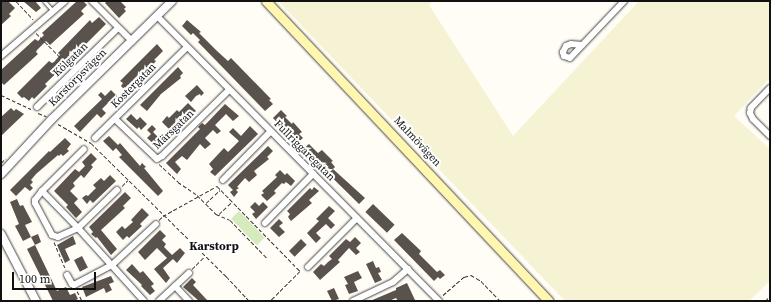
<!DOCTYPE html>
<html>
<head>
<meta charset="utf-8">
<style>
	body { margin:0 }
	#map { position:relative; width:771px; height:302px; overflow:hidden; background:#fffdf5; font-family:"Source Serif 4",serif }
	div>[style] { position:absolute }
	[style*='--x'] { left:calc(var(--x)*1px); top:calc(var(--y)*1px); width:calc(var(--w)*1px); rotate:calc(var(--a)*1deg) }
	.farmland>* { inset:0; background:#f6f3d4 }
	.green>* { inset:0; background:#d5ebbd; transform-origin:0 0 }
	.building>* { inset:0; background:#5a524d; transform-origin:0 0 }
	.path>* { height:1px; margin-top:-0.5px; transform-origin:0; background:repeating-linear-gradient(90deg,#333 0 4px,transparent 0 6px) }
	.roads { filter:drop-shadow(0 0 1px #444) drop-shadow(0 0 1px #444) }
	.service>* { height:3px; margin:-1.5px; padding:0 1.5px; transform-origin:1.5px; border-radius:1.5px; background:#fff }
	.minor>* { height:6px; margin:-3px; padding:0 3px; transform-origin:3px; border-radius:3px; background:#fff }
	.tertiary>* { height:8px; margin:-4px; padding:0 4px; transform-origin:4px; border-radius:4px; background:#fff }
	.secondary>* { height:9px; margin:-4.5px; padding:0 4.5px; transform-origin:4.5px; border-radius:4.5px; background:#fff6b0 }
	span { translate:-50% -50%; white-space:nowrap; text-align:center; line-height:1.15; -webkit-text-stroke:4px #fff; paint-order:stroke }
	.street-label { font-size:11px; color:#111 }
	.neighbourhood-label { font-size:12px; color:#111; font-weight:700 }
	.frame { position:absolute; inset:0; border:2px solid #111; pointer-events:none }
	.scale { position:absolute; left:12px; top:272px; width:84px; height:18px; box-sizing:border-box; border:2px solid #111; border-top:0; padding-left:5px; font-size:12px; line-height:14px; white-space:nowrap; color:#111; -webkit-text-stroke:3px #fff; paint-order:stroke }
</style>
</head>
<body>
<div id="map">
	<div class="farmland">
		<div style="clip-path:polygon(278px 1px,433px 1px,429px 5px,513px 136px,639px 1px,770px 1px,770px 78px,734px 116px,770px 149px,770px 281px,749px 301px,565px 301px)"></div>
	</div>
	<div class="green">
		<div style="left:239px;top:211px;width:37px;height:11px;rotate:46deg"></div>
	</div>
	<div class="building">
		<div style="clip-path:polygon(1px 1px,8px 1px,15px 8px,9px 14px,11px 16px,1px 25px)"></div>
		<div style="clip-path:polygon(23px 1px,35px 1px,41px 8px,36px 12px)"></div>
		<div style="clip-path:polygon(77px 1px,83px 1px,87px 5px,81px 11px,84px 14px,50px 45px,46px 41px,37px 50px,36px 52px,38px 54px,4px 85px,1px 82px,1px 70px,35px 39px,38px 41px,44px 35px,42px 33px)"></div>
		<div style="clip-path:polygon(107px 1px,120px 1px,126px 7px,124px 9px,126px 11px,119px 18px,105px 3px)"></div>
		<div style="clip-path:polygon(99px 17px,106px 24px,77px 53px,78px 55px,75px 58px,74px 56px,45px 84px,47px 86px,34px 99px,32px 97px,29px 101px,24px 97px,22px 98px,17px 93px,49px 61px,52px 63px,54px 62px,60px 55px,58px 53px,90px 20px,92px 23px)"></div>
		<div style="clip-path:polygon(187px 20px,201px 32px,199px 33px,217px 51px,228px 61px,231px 58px,271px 99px,269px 100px,273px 104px,265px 111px,198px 42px,200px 40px,193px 33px,191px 35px,182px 26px)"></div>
		<div style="clip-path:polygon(157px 44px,163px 51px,154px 60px,156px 61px,143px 76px,140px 73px,124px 89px,121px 86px,123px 83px,120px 81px)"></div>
		<div style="clip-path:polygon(178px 67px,183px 73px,180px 76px,181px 78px,161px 94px,147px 111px,140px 105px)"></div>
		<div style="clip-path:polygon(197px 85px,204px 93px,201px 96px,200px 94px,196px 96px,191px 102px,185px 96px)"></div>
		<div style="clip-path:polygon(111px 90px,120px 99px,113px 105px,110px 101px,102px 109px,106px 113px,101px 118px,97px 114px,80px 132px,74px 126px,102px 99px,98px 95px,101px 92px,105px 96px)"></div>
		<div style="clip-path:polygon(188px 103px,196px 111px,189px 118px,184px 114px,179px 120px,183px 124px,179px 128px,176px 126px,171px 131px,162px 122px,167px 116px,169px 118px,177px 110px,179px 112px)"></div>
		<div style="clip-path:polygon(225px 104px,239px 116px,233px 121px,226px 114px,215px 125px,221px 131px,217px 134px,213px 130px,205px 138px,211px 144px,205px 149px,200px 144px,187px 160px,182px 156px,175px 162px,181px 169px,177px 174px,166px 163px,200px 129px,198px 127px,202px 123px,205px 125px)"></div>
		<div style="clip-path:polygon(11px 108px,14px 111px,16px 109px,24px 114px,1px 136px,1px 117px)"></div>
		<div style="clip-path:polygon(281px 110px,287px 116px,285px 117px,292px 124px,293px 122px,302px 132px,299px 134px,303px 138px,297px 143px,273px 118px)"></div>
		<div style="clip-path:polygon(131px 114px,137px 120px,140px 117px,147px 124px,141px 130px,139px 127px,137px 129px,126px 119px)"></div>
		<div style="clip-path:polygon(152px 125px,156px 129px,153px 132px,163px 142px,157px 147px,147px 138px,151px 134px,147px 130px)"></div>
		<div style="clip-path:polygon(250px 126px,258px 134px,215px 176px,210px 172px,213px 169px,209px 164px,224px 148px,228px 152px,239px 141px,229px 132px,233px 128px,241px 136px)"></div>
		<div style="clip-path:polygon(109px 136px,118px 145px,120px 143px,140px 166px,142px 163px,146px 167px,144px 168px,163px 191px,158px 196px,119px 157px,122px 155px,116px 148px,113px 151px,103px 141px)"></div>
		<div style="clip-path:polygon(65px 138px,71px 144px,67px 149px,69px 151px,63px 156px,61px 154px,59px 156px,58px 155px,36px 174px,31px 180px,33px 182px,30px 185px,33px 188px,30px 191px,25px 187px,16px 196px,10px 190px,49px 151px,50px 152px)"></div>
		<div style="clip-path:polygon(309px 144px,318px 153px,322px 150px,333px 161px,331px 162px,335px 167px,333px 169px,365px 198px,359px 204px,303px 149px)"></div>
		<div style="clip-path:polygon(268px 146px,273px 151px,267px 157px,269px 159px,254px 171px,257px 175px,249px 182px,245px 178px,237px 187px,239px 188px,236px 190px,238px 192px,234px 197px,230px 192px,233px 190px,228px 185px)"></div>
		<div style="clip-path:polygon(91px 153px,97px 159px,91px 165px,93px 167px,84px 178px,81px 175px,73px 183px,75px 186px,70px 191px,78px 199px,74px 203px,82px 212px,76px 218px,66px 207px,68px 205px,54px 191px,75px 169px,79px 172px,85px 166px,82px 162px)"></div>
		<div style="clip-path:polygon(280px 170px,285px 175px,287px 173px,295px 181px,291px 186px,286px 182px,284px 184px,282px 183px,274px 191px,276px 193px,267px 201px,261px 195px,264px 193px,262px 191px,277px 177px,275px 175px)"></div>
		<div style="clip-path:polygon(110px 175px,116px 181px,93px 203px,90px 200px,87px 204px,82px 198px,86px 195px,88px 196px,96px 188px,93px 185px,101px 178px,104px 181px)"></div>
		<div style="clip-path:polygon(314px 187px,319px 191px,309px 200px,312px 203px,291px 221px,288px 217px,290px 214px,287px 211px,310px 188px,312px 190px)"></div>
		<div style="clip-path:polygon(125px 192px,131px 198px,123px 206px,125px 208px,101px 230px,117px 249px,111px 255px,97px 237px,96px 238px,91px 234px,93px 232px,89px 227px)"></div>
		<div style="clip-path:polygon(17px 199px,20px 206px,23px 205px,32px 222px,25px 225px,31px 237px,23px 241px,15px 226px,19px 224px,10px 202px)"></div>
		<div style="clip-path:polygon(255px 202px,259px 206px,263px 202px,268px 207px,256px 219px,252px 214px,255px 212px,250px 207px)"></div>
		<div style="left:373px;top:204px;width:30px;height:11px;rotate:44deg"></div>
		<div style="clip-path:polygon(329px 206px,335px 211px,328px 218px,335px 225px,331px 229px,326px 224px,316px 233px,321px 238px,316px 243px,307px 233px,319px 221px,316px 219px)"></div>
		<div style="clip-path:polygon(142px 208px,149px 215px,140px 224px,142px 226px,129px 238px,127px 236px,123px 240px,116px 232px,122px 226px,125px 229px,133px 222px,131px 220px)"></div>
		<div style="clip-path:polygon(279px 219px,283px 223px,279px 226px,285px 232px,279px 237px,270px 228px)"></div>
		<div style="clip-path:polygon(160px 230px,166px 236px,162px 240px,166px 244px,164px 247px,172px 255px,180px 248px,185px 253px,177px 263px,173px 259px,163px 268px,170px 278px,166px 283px,154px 269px,167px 258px,157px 248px,145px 260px,138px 252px)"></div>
		<div style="clip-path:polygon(402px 233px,421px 251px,419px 254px,437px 272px,440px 270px,445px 275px,440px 279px,438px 277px,434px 281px,394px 240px)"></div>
		<div style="clip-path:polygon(38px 234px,41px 242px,35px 245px,57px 291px,66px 287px,70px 295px,75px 293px,78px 299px,74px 301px,53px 301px,27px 249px,35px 245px,31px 237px)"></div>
		<div style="clip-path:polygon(73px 236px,76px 244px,65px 249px,70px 260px,65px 263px,57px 245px)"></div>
		<div style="clip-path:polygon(355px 237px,361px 243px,356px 248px,360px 252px,356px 255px,349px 248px,338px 260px,340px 262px,320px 280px,313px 272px,321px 264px,324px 266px,328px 262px,332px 259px,329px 256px,346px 239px,350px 242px)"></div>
		<div style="left:301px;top:239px;width:8px;height:17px;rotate:45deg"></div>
		<div style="left:82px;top:256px;width:13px;height:9px;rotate:63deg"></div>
		<div style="clip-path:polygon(373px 261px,376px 268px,379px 267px,381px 272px,378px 273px,382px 280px,375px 283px,366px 264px)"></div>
		<div style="clip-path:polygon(132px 264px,140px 273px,143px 271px,154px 284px,151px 286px,155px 291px,150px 295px,141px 286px,142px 285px,126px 270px)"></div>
		<div style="clip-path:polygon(358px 271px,362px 278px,354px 282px,358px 291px,349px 294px,345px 285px,348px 284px,344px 277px)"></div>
		<div style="clip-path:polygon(111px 276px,114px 282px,109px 284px,112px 290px,106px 293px,104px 288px,86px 297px,82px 287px)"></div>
		<div style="clip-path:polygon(192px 278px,196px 282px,193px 285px,208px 301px,199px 301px,183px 287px)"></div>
		<div style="clip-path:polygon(407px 283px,415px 300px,398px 301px,396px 298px,389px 301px,370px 301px,396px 290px,396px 288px)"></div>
		<div style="clip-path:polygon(334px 288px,339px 299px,332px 301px,327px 291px)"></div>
	</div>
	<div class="path">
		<div style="--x:16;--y:1;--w:25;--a:47"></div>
		<div style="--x:36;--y:33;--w:47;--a:45"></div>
		<div style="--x:1;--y:95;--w:33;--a:25"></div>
		<div style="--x:38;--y:113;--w:9;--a:21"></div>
		<div style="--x:58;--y:124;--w:38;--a:30"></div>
		<div style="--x:91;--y:143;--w:190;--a:44.6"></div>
		<div style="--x:226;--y:276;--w:34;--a:47"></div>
		<div style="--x:1;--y:163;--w:6;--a:-45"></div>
		<div style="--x:159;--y:164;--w:26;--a:43"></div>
		<div style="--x:178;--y:182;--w:23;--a:34"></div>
		<div style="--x:197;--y:195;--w:27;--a:45"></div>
		<div style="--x:216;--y:214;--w:15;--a:23"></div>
		<div style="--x:230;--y:220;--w:53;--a:45.8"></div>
		<div style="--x:122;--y:186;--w:8;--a:-45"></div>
		<div style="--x:217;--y:186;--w:119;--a:45.7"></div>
		<div style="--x:300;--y:271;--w:42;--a:135"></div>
		<div style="--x:206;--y:203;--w:19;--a:-43"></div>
		<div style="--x:219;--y:214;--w:18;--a:-43"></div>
		<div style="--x:159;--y:220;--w:6;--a:-45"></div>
		<div style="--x:163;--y:216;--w:62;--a:-29.1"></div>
		<div style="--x:54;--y:242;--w:30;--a:67"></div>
		<div style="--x:192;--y:269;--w:17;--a:-45"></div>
		<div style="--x:77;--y:291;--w:11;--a:63"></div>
		<div style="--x:443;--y:295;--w:28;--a:-41"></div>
		<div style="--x:464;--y:277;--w:7;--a:-16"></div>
		<div style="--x:471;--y:275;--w:12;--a:31"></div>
		<div style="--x:481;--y:281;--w:28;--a:46"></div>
		<div style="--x:765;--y:301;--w:7;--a:-45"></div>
	</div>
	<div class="roads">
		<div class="service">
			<div style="--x:44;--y:1;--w:13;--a:48"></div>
		</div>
		<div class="minor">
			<div style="--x:92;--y:1;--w:57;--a:45"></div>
			<div style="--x:157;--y:16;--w:401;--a:45.3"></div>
			<div style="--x:582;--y:45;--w:11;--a:-175"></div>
			<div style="--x:571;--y:44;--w:5;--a:158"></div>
			<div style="--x:566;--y:46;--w:7;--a:117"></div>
			<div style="--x:563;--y:52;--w:4;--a:76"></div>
			<div style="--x:564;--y:56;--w:6;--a:18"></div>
			<div style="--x:570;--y:58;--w:79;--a:-46.5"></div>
			<div style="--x:1;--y:56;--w:84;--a:-40.7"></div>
			<div style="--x:770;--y:88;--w:28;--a:134"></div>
			<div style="--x:751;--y:108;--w:5;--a:101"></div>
			<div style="--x:750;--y:113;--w:7;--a:63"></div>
			<div style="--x:753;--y:119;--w:24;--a:45"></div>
			<div style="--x:37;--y:107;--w:113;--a:-44.3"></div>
			<div style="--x:115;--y:119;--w:58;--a:43.6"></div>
			<div style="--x:157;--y:159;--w:6;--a:-31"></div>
			<div style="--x:162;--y:156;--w:94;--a:-44.6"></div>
			<div style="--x:95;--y:138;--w:129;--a:-44.7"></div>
			<div style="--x:223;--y:180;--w:67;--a:-45.6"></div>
			<div style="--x:117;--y:190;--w:54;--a:135.7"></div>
			<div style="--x:78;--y:228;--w:22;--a:156"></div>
			<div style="--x:58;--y:237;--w:6;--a:-162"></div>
			<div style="--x:52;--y:235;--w:36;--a:-118"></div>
			<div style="--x:35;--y:203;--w:3;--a:-90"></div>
			<div style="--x:35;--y:200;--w:11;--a:-52"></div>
			<div style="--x:42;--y:191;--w:52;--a:45.8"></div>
			<div style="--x:78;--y:228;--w:98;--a:47.9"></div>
			<div style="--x:42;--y:191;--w:59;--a:-45"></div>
			<div style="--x:265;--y:223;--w:69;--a:-45.6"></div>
			<div style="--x:308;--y:267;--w:69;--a:-45"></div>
			<div style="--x:67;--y:275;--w:10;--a:61"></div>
			<div style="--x:72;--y:284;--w:2;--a:27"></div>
			<div style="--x:74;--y:285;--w:43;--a:-27.8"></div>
			<div style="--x:112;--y:265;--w:60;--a:-43"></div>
			<div style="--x:175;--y:286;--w:21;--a:47"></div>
			<div style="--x:159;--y:301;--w:41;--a:-43"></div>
			<div style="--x:353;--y:301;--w:44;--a:-25.4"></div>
			<div style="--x:393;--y:282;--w:20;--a:-41"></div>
		</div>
		<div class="tertiary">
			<div style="--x:1;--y:174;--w:75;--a:-47.2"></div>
			<div style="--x:52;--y:119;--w:168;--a:-44.5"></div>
			<div style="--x:1;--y:234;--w:76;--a:62.4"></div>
		</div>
		<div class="secondary">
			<div style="--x:266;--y:1;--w:412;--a:46.7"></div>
		</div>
	</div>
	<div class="street-label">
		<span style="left:71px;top:60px;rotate:-44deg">Kölgatan</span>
		<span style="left:78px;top:78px;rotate:-45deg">Karstorpsvägen</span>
		<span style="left:134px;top:86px;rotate:-45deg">Kostergatan</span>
		<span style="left:174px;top:130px;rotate:-44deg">Märsgatan</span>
		<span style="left:417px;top:142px;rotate:47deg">Malmövägen</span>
		<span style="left:304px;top:151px;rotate:45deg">Fullriggaregatan</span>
	</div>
	<div class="neighbourhood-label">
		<span style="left:214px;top:247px">Karstorp</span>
	</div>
	<div class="frame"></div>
	<div class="scale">100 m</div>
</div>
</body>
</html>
